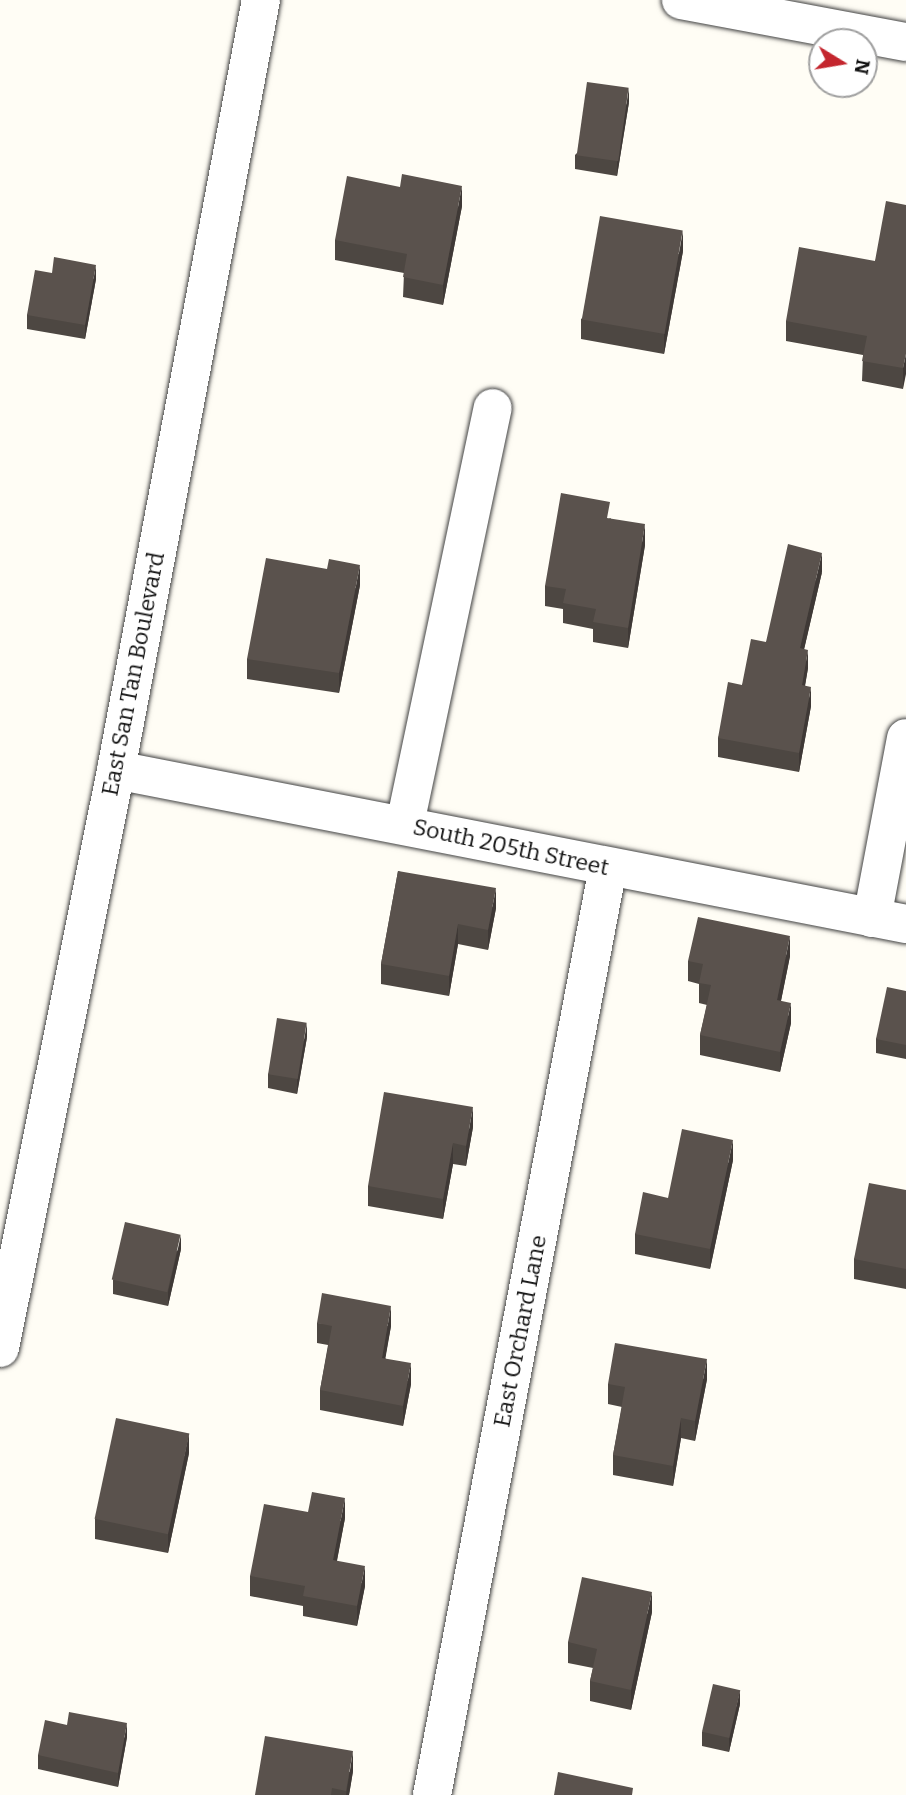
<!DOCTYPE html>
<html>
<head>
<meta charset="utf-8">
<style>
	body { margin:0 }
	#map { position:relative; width:906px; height:1795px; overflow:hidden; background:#fffdf5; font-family:Bitter,serif }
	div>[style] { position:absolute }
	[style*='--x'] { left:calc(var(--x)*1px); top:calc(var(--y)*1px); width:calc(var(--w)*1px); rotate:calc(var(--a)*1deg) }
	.roads { filter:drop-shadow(0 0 2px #444) drop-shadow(0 0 2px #444) }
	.minor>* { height:38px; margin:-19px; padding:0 19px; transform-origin:19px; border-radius:19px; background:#fff }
	.wall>* { inset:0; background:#4d4742 }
	.shaded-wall>* { inset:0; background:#3f3936 }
	.building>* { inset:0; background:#5a524d; transform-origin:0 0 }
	span { translate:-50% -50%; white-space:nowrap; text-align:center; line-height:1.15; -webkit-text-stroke:7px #fff; paint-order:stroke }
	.street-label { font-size:23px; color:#111 }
	.north { position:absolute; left:808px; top:28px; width:70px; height:70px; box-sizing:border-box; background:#fff; border:2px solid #a0a0a0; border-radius:50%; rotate:101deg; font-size:19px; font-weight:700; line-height:28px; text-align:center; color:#111 }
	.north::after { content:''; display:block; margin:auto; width:24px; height:32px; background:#c4262e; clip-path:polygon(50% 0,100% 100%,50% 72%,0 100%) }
</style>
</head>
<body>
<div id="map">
	<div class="roads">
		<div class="minor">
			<div style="--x:681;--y:0;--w:229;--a:10.6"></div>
			<div style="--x:116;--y:770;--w:805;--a:11.03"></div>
			<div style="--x:405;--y:824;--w:425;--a:-78.1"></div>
			<div style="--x:872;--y:918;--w:183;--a:-79.3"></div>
			<div style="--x:0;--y:1348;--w:590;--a:-78.65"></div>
			<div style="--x:116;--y:770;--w:784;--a:-79.34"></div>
			<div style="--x:432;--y:1795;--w:945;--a:-79.26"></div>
		</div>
	</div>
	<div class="wall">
		<div style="clip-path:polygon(629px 102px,617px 176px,575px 169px,575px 155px)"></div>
		<div style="clip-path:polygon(906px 205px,903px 389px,862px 381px,863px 355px,786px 341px,786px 321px,875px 261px)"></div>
		<div style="clip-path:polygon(462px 206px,443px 305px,403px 297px,404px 273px,335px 260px,335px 240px)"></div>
		<div style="clip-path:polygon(683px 251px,664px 354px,581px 339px,581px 319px)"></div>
		<div style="clip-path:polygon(52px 273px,96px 279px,85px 339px,27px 329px,27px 315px)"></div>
		<div style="clip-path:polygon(610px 518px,645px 545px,628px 648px,593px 642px,593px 629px,563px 623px,563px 609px,545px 606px,545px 586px)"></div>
		<div style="clip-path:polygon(822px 572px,804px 649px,808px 668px,805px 685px,811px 706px,799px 772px,718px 757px,718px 738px,742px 685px,766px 642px)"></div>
		<div style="clip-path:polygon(360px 585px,339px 693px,247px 679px,247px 659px)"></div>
		<div style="clip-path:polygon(398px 871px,496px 908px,488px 950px,458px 944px,449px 996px,381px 984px,381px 964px)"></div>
		<div style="clip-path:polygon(790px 956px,781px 1001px,791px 1023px,780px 1072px,700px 1055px,700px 1035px,707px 1005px,699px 1003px,699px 984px,688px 981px,688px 961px)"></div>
		<div style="clip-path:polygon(906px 991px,906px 1059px,876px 1053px,876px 1039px)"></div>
		<div style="clip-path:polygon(307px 1037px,297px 1094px,268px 1088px,268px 1074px)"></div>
		<div style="clip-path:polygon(473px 1127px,466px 1166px,453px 1164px,443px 1219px,368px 1206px,368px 1186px)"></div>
		<div style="clip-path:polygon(733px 1160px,710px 1269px,635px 1254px,635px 1234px)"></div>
		<div style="clip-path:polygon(906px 1190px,906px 1289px,854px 1279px,854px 1259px)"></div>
		<div style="clip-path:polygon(181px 1249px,168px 1306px,113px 1294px,113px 1280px)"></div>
		<div style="clip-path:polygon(317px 1323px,391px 1326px,385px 1358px,411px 1384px,403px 1426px,320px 1410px,320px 1390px,328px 1345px,317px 1343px)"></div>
		<div style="clip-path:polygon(707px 1379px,695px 1441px,681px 1438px,673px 1486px,613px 1475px,613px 1455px,622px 1407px,608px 1404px,608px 1384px)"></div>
		<div style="clip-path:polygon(189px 1453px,168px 1553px,95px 1539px,95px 1519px)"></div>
		<div style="clip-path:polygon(345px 1518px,337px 1561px,365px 1586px,357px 1626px,303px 1616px,303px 1606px,250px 1596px,250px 1576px)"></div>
		<div style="clip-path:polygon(652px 1612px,631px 1710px,590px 1701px,590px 1681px,593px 1668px,568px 1663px,568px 1642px)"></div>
		<div style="clip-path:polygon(740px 1704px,729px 1752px,702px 1746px,702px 1732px)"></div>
		<div style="clip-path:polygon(127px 1737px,118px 1787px,38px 1769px,38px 1755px)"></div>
		<div style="clip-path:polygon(353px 1771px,349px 1795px,255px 1795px)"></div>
	</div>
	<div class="shaded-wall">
		<div style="clip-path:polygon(629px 88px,629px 102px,617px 176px,617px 162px)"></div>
		<div style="clip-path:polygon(462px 186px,462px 206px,443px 305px,443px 285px)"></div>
		<div style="clip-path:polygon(683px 231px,683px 251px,664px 354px,664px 334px)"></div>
		<div style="clip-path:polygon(96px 265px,96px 279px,85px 339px,85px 325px)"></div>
		<div style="clip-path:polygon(906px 354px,906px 374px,903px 389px,903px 368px)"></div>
		<div style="clip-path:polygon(645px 524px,645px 545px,628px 648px,628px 628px)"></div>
		<div style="clip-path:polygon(822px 553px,822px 572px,800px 667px,800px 648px)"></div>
		<div style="clip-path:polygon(360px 565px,360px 585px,339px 693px,339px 673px)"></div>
		<div style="clip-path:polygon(808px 650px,808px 668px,802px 704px,802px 685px)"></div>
		<div style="clip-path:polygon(811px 687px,811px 706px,799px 772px,799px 753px)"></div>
		<div style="clip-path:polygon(496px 888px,496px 908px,488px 950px,488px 930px)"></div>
		<div style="clip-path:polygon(458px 924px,458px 944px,449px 996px,449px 976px)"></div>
		<div style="clip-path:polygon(790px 936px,790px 956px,777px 1020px,777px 1000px)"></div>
		<div style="clip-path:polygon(791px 1003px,791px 1023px,780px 1072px,780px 1052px)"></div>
		<div style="clip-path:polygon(307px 1023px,307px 1037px,297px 1094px,297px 1080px)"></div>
		<div style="clip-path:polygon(473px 1107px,473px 1127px,466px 1166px,466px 1146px)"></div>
		<div style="clip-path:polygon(733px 1140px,733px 1160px,710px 1269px,710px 1249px)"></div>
		<div style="clip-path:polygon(453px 1143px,453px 1164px,443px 1219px,443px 1199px)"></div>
		<div style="clip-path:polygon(181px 1235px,181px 1249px,168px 1306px,168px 1292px)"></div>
		<div style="clip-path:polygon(391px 1306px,391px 1326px,382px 1378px,382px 1358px)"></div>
		<div style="clip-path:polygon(707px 1359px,707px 1379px,695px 1441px,695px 1421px)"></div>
		<div style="clip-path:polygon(411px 1363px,411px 1384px,403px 1426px,403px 1406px)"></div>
		<div style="clip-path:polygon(681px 1418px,681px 1438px,673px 1486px,673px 1466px)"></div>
		<div style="clip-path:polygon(189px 1433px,189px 1453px,168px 1553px,168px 1533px)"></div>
		<div style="clip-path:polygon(345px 1498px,345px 1518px,333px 1580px,333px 1560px)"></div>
		<div style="clip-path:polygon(365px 1566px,365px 1586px,357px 1626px,357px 1606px)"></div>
		<div style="clip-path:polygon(652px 1592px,652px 1612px,631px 1710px,631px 1690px)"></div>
		<div style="clip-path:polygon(740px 1690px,740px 1704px,729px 1752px,729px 1738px)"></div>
		<div style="clip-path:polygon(127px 1723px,127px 1737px,118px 1787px,118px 1773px)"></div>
		<div style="clip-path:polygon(353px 1751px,353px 1771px,349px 1795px,346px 1795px)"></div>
	</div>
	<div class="building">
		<div style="left:587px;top:82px;width:42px;height:74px;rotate:8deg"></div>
		<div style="clip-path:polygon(402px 174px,462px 186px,443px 285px,403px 277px,407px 254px,335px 240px,347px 176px,400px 187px)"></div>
		<div style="clip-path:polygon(886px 201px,906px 205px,906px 354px,903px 368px,862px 361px,867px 336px,786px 321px,799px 247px,875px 261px)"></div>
		<div style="left:600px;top:216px;width:84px;height:105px;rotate:10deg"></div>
		<div style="clip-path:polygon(54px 257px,96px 265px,85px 325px,27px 315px,35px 270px,52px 273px)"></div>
		<div style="clip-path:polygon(561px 493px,610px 502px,607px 518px,645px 524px,628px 628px,593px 622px,596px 609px,563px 603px,566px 589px,545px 586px)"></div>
		<div style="clip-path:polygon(788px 544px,822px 553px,800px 648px,808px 650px,802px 685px,811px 687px,799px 753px,718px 738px,728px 682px,742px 685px,751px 639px,766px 642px)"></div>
		<div style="clip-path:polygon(266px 558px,327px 569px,329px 559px,360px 565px,339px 673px,247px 659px)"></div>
		<div style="clip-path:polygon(398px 871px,496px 888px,488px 930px,458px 924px,449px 976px,381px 964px)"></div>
		<div style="clip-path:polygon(698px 917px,790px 936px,777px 1000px,791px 1003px,780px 1052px,700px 1035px,711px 985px,699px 983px,703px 964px,688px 961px)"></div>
		<div style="clip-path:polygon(887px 987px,906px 991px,906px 1045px,876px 1039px)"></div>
		<div style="left:277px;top:1018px;width:30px;height:57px;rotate:9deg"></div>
		<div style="clip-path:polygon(384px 1092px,473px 1107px,466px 1146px,453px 1143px,443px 1199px,368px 1186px)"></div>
		<div style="clip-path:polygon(682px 1129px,733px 1140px,710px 1249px,635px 1234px,643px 1192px,668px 1198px)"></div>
		<div style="clip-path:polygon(869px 1183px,906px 1190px,906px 1269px,854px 1259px)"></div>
		<div style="left:125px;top:1222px;width:57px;height:59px;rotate:13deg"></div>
		<div style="clip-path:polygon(322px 1293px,391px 1306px,382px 1358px,411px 1363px,403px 1406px,320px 1390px,332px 1326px,317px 1323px)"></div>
		<div style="clip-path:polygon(615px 1343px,707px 1359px,695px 1421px,681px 1418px,673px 1466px,613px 1455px,625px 1387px,608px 1384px)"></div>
		<div style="left:116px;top:1418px;width:75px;height:103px;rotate:12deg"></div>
		<div style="clip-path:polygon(312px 1492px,345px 1498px,333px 1560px,365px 1566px,357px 1606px,303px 1596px,305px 1586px,250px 1576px,264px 1504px,308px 1512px)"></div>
		<div style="clip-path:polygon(582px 1577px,652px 1592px,631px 1690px,590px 1681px,597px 1649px,568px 1642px)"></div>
		<div style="left:713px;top:1684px;width:28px;height:49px;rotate:13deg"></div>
		<div style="clip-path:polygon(69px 1712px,127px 1723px,118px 1773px,38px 1755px,45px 1720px,67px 1725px)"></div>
		<div style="clip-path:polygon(265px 1736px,353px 1751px,346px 1791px,332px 1788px,331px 1795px,255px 1795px)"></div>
		<div style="clip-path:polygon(558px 1772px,633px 1788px,632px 1795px,554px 1795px)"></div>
	</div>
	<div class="street-label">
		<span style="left:133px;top:674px;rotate:-79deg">East San Tan Boulevard</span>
		<span style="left:511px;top:847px;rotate:12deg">South 205th Street</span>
		<span style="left:520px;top:1331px;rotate:-79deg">East Orchard Lane</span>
	</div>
	<div class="north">N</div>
</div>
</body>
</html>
